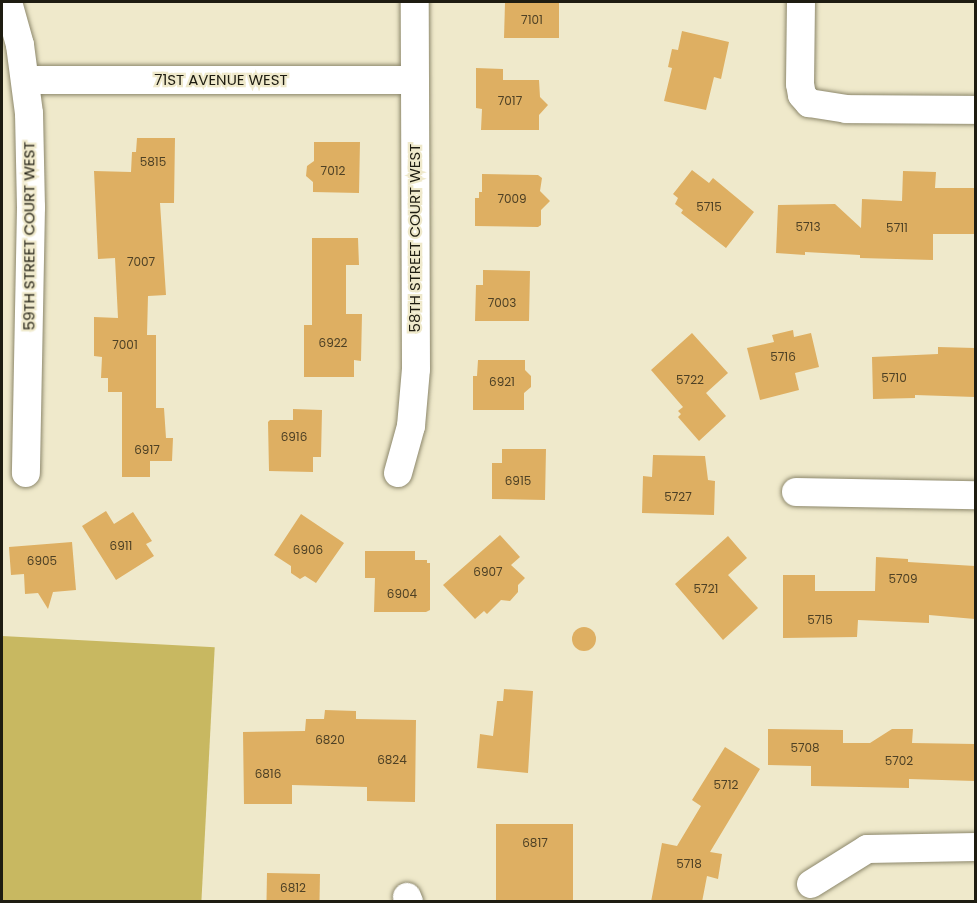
<!DOCTYPE html>
<html>
<head>
<meta charset="utf-8">
<style>
	body { margin:0 }
	#map { position:relative; width:977px; height:903px; overflow:hidden; background:#efe9cb; font-family:Poppins,sans-serif }
	div>[style] { position:absolute }
	[style*='--x'] { left:calc(var(--x)*1px); top:calc(var(--y)*1px); width:calc(var(--w)*1px); rotate:calc(var(--a)*1deg) }
	.forest>* { inset:0; background:#c8b861; transform-origin:0 0 }
	.building>* { inset:0; background:#deaf62; transform-origin:0 0 }
	.round { border-radius:50% }
	.roads { filter:drop-shadow(0 0 2px #8c876b) drop-shadow(0 0 2px #8c876b) }
	.minor>* { height:28px; margin:-14px; padding:0 14px; transform-origin:14px; border-radius:14px; background:#fff }
	span { translate:-50% -50%; white-space:nowrap; text-align:center; line-height:1.15; -webkit-text-stroke:4.5px #efe9cb; paint-order:stroke }
	.number-label { font-size:12px; color:#4e4125 }
	.number-label span { -webkit-text-stroke-width:0 }
	.street-label { font-size:15px; color:#1e1c11 }
	.frame { position:absolute; inset:0; border:3px solid #1e1c11; pointer-events:none }
</style>
</head>
<body>
<div id="map">
	<div class="forest">
		<div style="left:2px;top:636px;width:213px;height:265px;rotate:3deg"></div>
	</div>
	<div class="building">
		<div style="clip-path:polygon(513px 2px,559px 2px,559px 38px,504px 38px,505px 3px)"></div>
		<div style="clip-path:polygon(682px 31px,729px 42px,721px 79px,714px 77px,706px 110px,664px 101px,672px 68px,668px 67px,672px 49px,678px 50px)"></div>
		<div style="clip-path:polygon(476px 68px,503px 69px,503px 80px,539px 80px,540px 97px,548px 105px,539px 115px,539px 130px,481px 130px,482px 109px,476px 108px)"></div>
		<div style="clip-path:polygon(137px 138px,175px 138px,174px 203px,160px 203px,166px 295px,148px 296px,147px 335px,156px 335px,156px 408px,164px 408px,166px 438px,173px 438px,172px 461px,150px 461px,150px 477px,122px 477px,122px 392px,108px 392px,108px 378px,101px 378px,102px 357px,94px 356px,94px 317px,118px 318px,115px 258px,98px 259px,94px 171px,131px 172px,132px 152px,136px 152px)"></div>
		<div style="clip-path:polygon(314px 142px,360px 142px,359px 193px,313px 192px,313px 182px,306px 176px,307px 166px,314px 161px)"></div>
		<div style="clip-path:polygon(692px 170px,709px 183px,713px 178px,754px 212px,726px 248px,681px 213px,683px 210px,675px 204px,678px 198px,673px 194px)"></div>
		<div style="clip-path:polygon(903px 171px,936px 172px,935px 188px,975px 188px,975px 234px,933px 234px,933px 260px,860px 258px,860px 255px,805px 252px,805px 255px,776px 253px,778px 205px,835px 204px,861px 228px,862px 199px,902px 201px)"></div>
		<div style="clip-path:polygon(482px 174px,538px 175px,542px 178px,540px 191px,550px 201px,541px 210px,541px 225px,538px 227px,475px 226px,475px 198px,479px 198px,479px 192px,482px 192px)"></div>
		<div style="clip-path:polygon(312px 238px,358px 238px,359px 265px,346px 265px,346px 314px,362px 314px,361px 361px,354px 360px,354px 377px,304px 377px,304px 325px,312px 325px)"></div>
		<div style="clip-path:polygon(483px 270px,530px 271px,529px 321px,475px 321px,476px 285px,483px 285px)"></div>
		<div style="clip-path:polygon(793px 330px,794px 337px,811px 333px,819px 367px,795px 373px,799px 390px,760px 400px,747px 348px,774px 342px,772px 335px)"></div>
		<div style="clip-path:polygon(692px 333px,728px 373px,706px 393px,726px 416px,699px 441px,678px 417px,681px 414px,678px 411px,683px 407px,651px 370px)"></div>
		<div style="clip-path:polygon(938px 347px,975px 348px,975px 397px,915px 395px,915px 398px,873px 399px,872px 357px,938px 354px)"></div>
		<div style="clip-path:polygon(478px 360px,525px 360px,525px 370px,531px 376px,531px 387px,524px 393px,524px 410px,473px 410px,473px 376px,477px 376px)"></div>
		<div style="clip-path:polygon(293px 409px,322px 410px,321px 457px,313px 457px,313px 472px,269px 471px,268px 422px,270px 420px,293px 420px)"></div>
		<div style="clip-path:polygon(502px 449px,546px 449px,545px 500px,492px 499px,492px 463px,502px 463px)"></div>
		<div style="clip-path:polygon(653px 455px,705px 456px,708px 480px,715px 481px,714px 515px,642px 513px,643px 476px,652px 477px)"></div>
		<div style="clip-path:polygon(106px 511px,114px 524px,133px 512px,152px 541px,146px 544px,154px 556px,116px 580px,82px 526px)"></div>
		<div style="clip-path:polygon(301px 514px,344px 543px,316px 583px,305px 576px,300px 579px,291px 573px,291px 566px,274px 555px)"></div>
		<div style="clip-path:polygon(500px 535px,520px 557px,511px 565px,525px 578px,518px 585px,518px 592px,510px 601px,501px 600px,487px 614px,484px 611px,475px 619px,443px 585px)"></div>
		<div style="clip-path:polygon(728px 536px,747px 558px,728px 575px,758px 608px,723px 640px,675px 584px)"></div>
		<div style="clip-path:polygon(72px 542px,76px 590px,53px 592px,48px 609px,38px 593px,25px 594px,24px 574px,11px 575px,9px 547px)"></div>
		<div style="clip-path:polygon(365px 551px,415px 551px,415px 560px,427px 560px,427px 563px,430px 563px,430px 610px,426px 612px,374px 612px,375px 578px,365px 578px)"></div>
		<div style="clip-path:polygon(876px 557px,908px 559px,908px 562px,975px 566px,975px 619px,929px 615px,929px 623px,858px 620px,857px 637px,783px 638px,783px 575px,815px 575px,815px 591px,875px 591px)"></div>
		<div class="round" style="left:572px;top:627px;width:24px;height:24px"></div>
		<div style="clip-path:polygon(504px 689px,533px 691px,528px 773px,477px 768px,480px 734px,493px 736px,497px 701px,503px 701px)"></div>
		<div style="clip-path:polygon(325px 710px,356px 711px,356px 719px,416px 720px,415px 802px,367px 801px,367px 787px,292px 785px,292px 804px,244px 804px,243px 732px,305px 731px,306px 719px,324px 719px)"></div>
		<div style="clip-path:polygon(768px 729px,843px 730px,843px 743px,870px 743px,892px 729px,913px 729px,912px 743px,975px 744px,975px 781px,909px 779px,909px 788px,811px 786px,811px 766px,768px 765px)"></div>
		<div style="clip-path:polygon(725px 747px,760px 769px,710px 852px,722px 854px,718px 879px,707px 876px,702px 902px,651px 902px,662px 843px,677px 846px,701px 806px,692px 800px)"></div>
		<div style="left:573px;top:824px;width:78px;height:77px;rotate:90deg"></div>
		<div style="left:267px;top:873px;width:53px;height:29px;rotate:1deg"></div>
	</div>
	<div class="roads">
		<div class="minor">
			<div style="--x:8;--y:2;--w:45;--a:74.4"></div>
			<div style="--x:20;--y:45;--w:69;--a:82.5"></div>
			<div style="--x:29;--y:113;--w:94;--a:88.8"></div>
			<div style="--x:31;--y:207;--w:266;--a:91.1"></div>
			<div style="--x:801;--y:2;--w:82;--a:90.7"></div>
			<div style="--x:800;--y:84;--w:11;--a:80"></div>
			<div style="--x:802;--y:95;--w:11;--a:49"></div>
			<div style="--x:809;--y:103;--w:37;--a:9"></div>
			<div style="--x:846;--y:109;--w:130;--a:0.4"></div>
			<div style="--x:26;--y:80;--w:389;--a:0"></div>
			<div style="--x:398;--y:473;--w:49;--a:-74.5"></div>
			<div style="--x:411;--y:426;--w:57;--a:-85"></div>
			<div style="--x:416;--y:369;--w:367;--a:-90.2"></div>
			<div style="--x:796;--y:492;--w:180;--a:1"></div>
			<div style="--x:811;--y:884;--w:66;--a:-32"></div>
			<div style="--x:867;--y:849;--w:109;--a:-1.1"></div>
			<div style="--x:407;--y:897;--w:5;--a:68"></div>
		</div>
	</div>
	<div class="number-label">
		<span style="left:532px;top:20px">7101</span>
		<span style="left:510px;top:101px">7017</span>
		<span style="left:153px;top:162px">5815</span>
		<span style="left:333px;top:171px">7012</span>
		<span style="left:512px;top:199px">7009</span>
		<span style="left:709px;top:207px">5715</span>
		<span style="left:808px;top:227px">5713</span>
		<span style="left:897px;top:228px">5711</span>
		<span style="left:141px;top:262px">7007</span>
		<span style="left:502px;top:303px">7003</span>
		<span style="left:333px;top:343px">6922</span>
		<span style="left:125px;top:345px">7001</span>
		<span style="left:783px;top:357px">5716</span>
		<span style="left:894px;top:378px">5710</span>
		<span style="left:690px;top:380px">5722</span>
		<span style="left:502px;top:382px">6921</span>
		<span style="left:294px;top:437px">6916</span>
		<span style="left:147px;top:450px">6917</span>
		<span style="left:518px;top:481px">6915</span>
		<span style="left:678px;top:497px">5727</span>
		<span style="left:121px;top:546px">6911</span>
		<span style="left:308px;top:550px">6906</span>
		<span style="left:42px;top:561px">6905</span>
		<span style="left:488px;top:572px">6907</span>
		<span style="left:903px;top:579px">5709</span>
		<span style="left:706px;top:589px">5721</span>
		<span style="left:402px;top:594px">6904</span>
		<span style="left:820px;top:620px">5715</span>
		<span style="left:330px;top:740px">6820</span>
		<span style="left:805px;top:748px">5708</span>
		<span style="left:392px;top:760px">6824</span>
		<span style="left:899px;top:761px">5702</span>
		<span style="left:268px;top:774px">6816</span>
		<span style="left:726px;top:785px">5712</span>
		<span style="left:535px;top:843px">6817</span>
		<span style="left:689px;top:864px">5718</span>
		<span style="left:293px;top:888px">6812</span>
	</div>
	<div class="street-label">
		<span style="left:221px;top:80px">71ST AVENUE WEST</span>
		<span style="left:29px;top:236px;rotate:-90deg">59TH STREET COURT WEST</span>
		<span style="left:415px;top:238px;rotate:-90deg">58TH STREET COURT WEST</span>
	</div>
	<div class="frame"></div>
</div>
</body>
</html>
